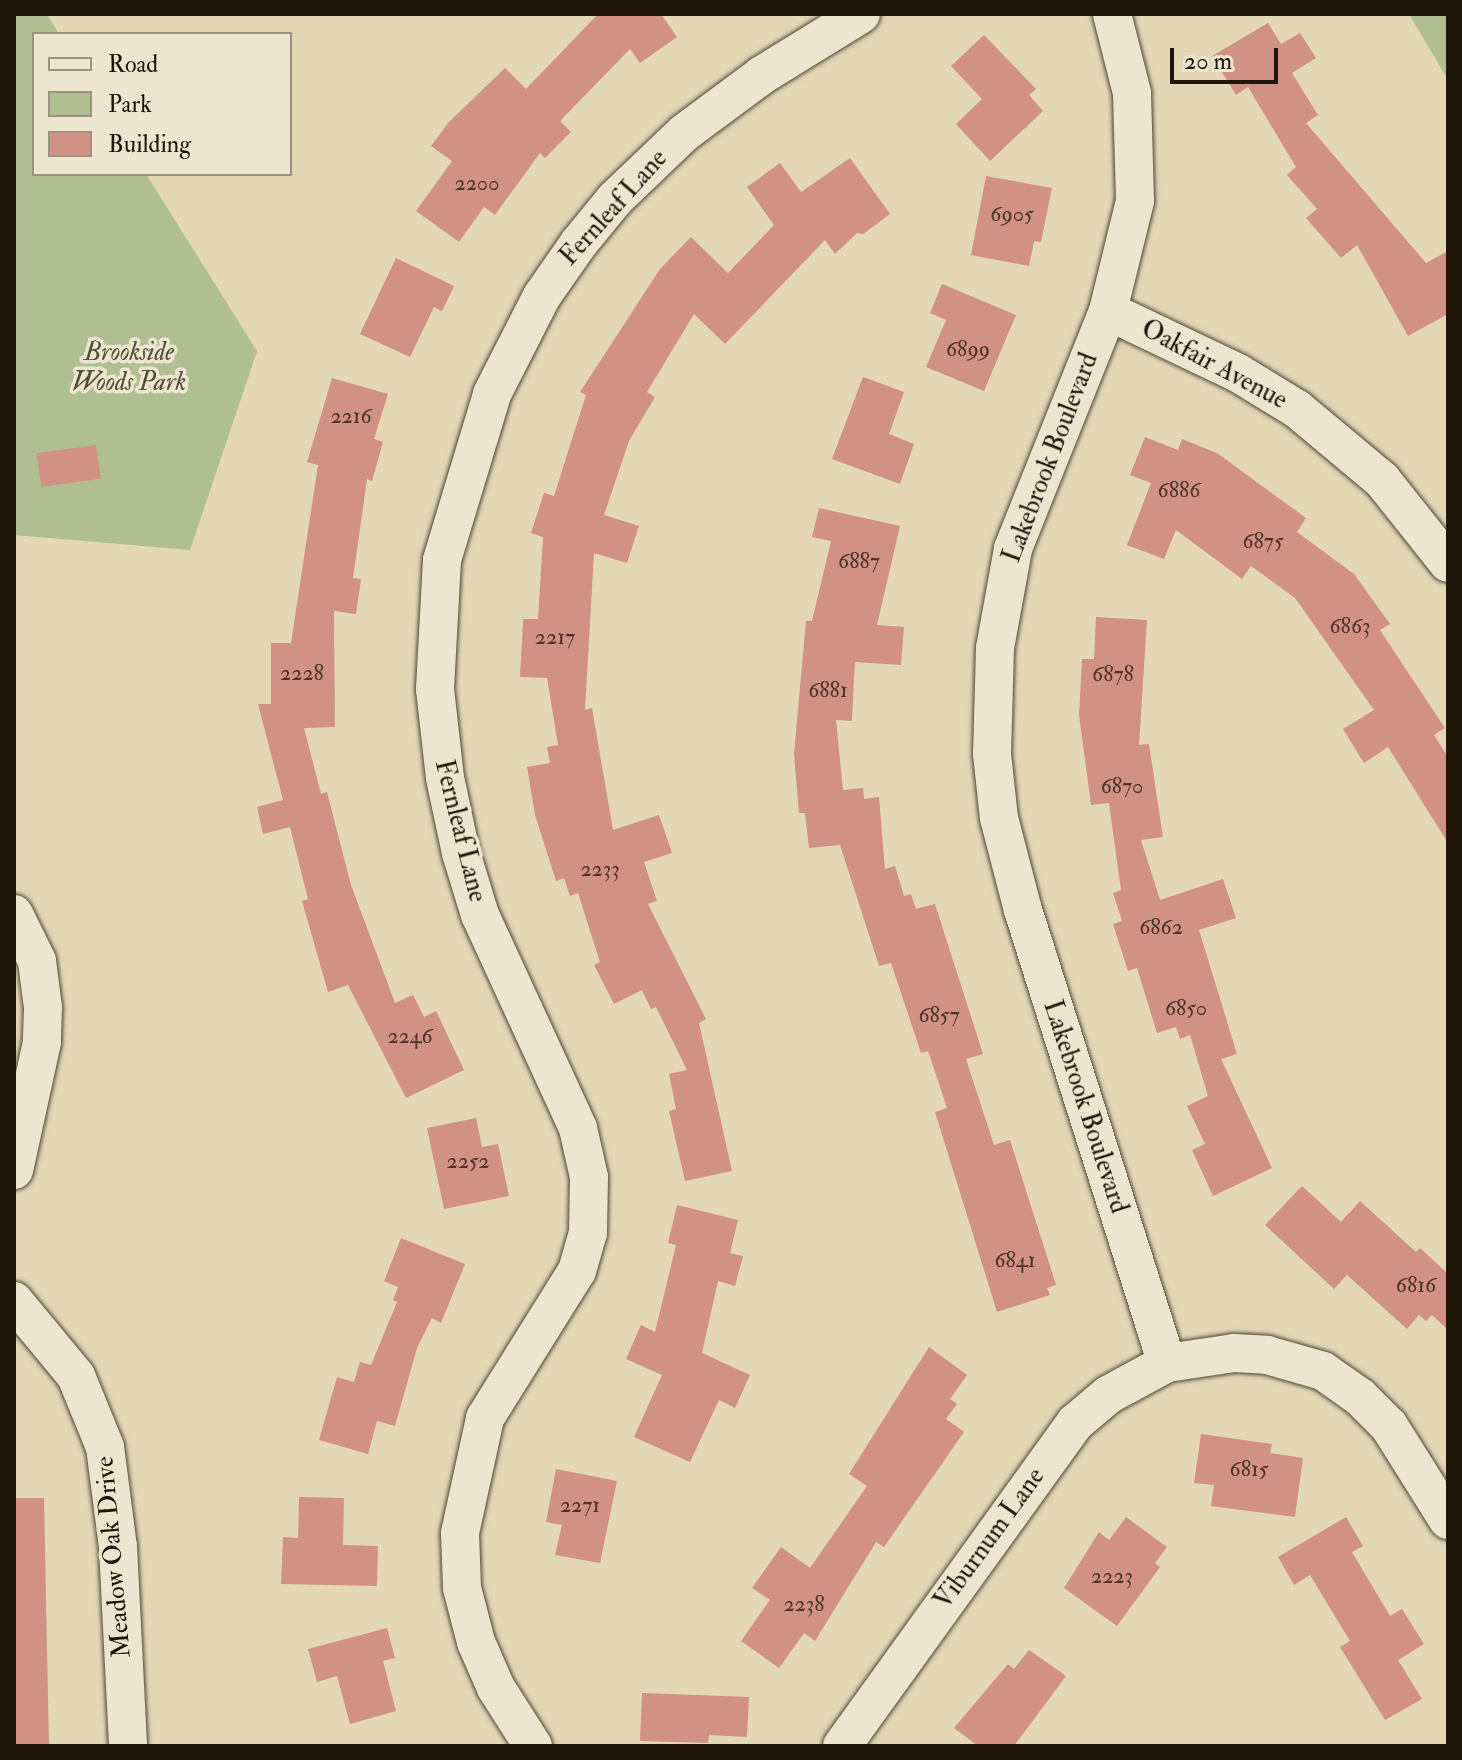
<!DOCTYPE html>
<html>
<head>
<meta charset="utf-8">
<style>
	body { margin:0 }
	#map { position:relative; width:1462px; height:1760px; overflow:hidden; background:#e3d7b6; font-family:"IM FELL Double Pica",serif }
	div>[style] { position:absolute }
	[style*='--x'] { left:calc(var(--x)*1px); top:calc(var(--y)*1px); width:calc(var(--w)*1px); rotate:calc(var(--a)*1deg) }
	.green>* { inset:0; background:#afbf91 }
	.building>* { inset:0; background:#d19184; transform-origin:0 0 }
	.roads { filter:drop-shadow(0 0 2px #504635) drop-shadow(0 0 2px #504635) }
	.minor>* { height:38px; margin:-19px; padding:0 19px; transform-origin:19px; border-radius:19px; background:#ede5d0 }
	span { translate:-50% -50%; white-space:nowrap; text-align:center; line-height:1.15; -webkit-text-stroke:7px #ede5d0; paint-order:stroke }
	.number-label { font-size:22px; color:#4c3428 }
	.number-label span { -webkit-text-stroke-width:0 }
	.street-label { font-size:26px; color:#1f150a }
	.park-label { font-size:26px; color:#515039; font-style:italic }
	.frame { position:absolute; inset:0; border:16px solid #1f150a; pointer-events:none }
	.legend { position:absolute; left:32px; top:32px; width:260px; height:144px; box-sizing:border-box; background:#ede5d0; border:2px solid #9b9281; margin:0; padding:10px 14px; list-style:none; font-size:24px; color:#1f150a }
	.legend li { display:flex; align-items:center; gap:16px; height:40px }
	.legend b { width:40px; border:2px solid #9b9281 }
	.scale { position:absolute; left:1170px; top:48px; width:108px; height:36px; box-sizing:border-box; border:4px solid #1f150a; border-top:0; padding-left:10px; font-size:24px; line-height:28px; white-space:nowrap; color:#1f150a; -webkit-text-stroke:6px #ede5d0; paint-order:stroke }
</style>
</head>
<body>
<div id="map">
	<div class="green">
		<div style="clip-path:polygon(14px 14px,47px 14px,59px 34px,34px 34px,34px 174px,146px 174px,257px 351px,190px 550px,14px 535px)"></div>
		<div style="clip-path:polygon(1409px 14px,1448px 14px,1448px 80px)"></div>
	</div>
	<div class="building">
		<div style="clip-path:polygon(598px 14px,661px 14px,677px 37px,640px 63px,630px 49px,560px 121px,571px 132px,545px 158px,540px 153px,495px 215px,484px 207px,459px 242px,416px 211px,452px 161px,431px 146px,449px 122px,505px 68px,526px 89px)"></div>
		<div style="clip-path:polygon(1268px 23px,1281px 44px,1300px 33px,1316px 58px,1292px 73px,1318px 115px,1306px 123px,1426px 263px,1448px 251px,1448px 314px,1408px 336px,1357px 245px,1341px 258px,1306px 218px,1317px 209px,1287px 175px,1296px 167px,1248px 87px,1236px 95px,1212px 56px)"></div>
		<div style="clip-path:polygon(984px 35px,1036px 89px,1029px 95px,1043px 111px,990px 161px,956px 124px,982px 99px,951px 66px)"></div>
		<div style="clip-path:polygon(850px 158px,890px 214px,863px 234px,857px 233px,835px 254px,825px 240px,725px 344px,694px 314px,647px 392px,655px 397px,629px 441px,604px 515px,639px 526px,627px 563px,594px 553px,585px 710px,592px 708px,613px 830px,659px 815px,672px 853px,644px 862px,657px 901px,648px 904px,706px 1019px,699px 1023px,732px 1171px,685px 1181px,669px 1111px,676px 1109px,669px 1074px,687px 1070px,656px 1007px,651px 1009px,642px 990px,614px 1004px,594px 965px,600px 962px,578px 893px,570px 896px,564px 878px,556px 881px,535px 815px,527px 767px,550px 763px,547px 747px,558px 745px,547px 678px,520px 677px,523px 619px,538px 619px,543px 537px,531px 533px,544px 493px,554px 496px,586px 395px,580px 392px,660px 269px,691px 237px,728px 273px,774px 225px,747px 187px,780px 163px,801px 192px)"></div>
		<div style="clip-path:polygon(986px 176px,1052px 188px,1041px 242px,1034px 241px,1029px 266px,971px 255px)"></div>
		<div style="clip-path:polygon(396px 258px,454px 286px,442px 311px,434px 307px,410px 357px,360px 334px)"></div>
		<div style="clip-path:polygon(942px 284px,1016px 315px,984px 391px,926px 367px,946px 320px,930px 313px)"></div>
		<div style="clip-path:polygon(863px 377px,904px 392px,889px 434px,914px 444px,900px 484px,832px 459px)"></div>
		<div style="clip-path:polygon(332px 378px,388px 394px,374px 439px,383px 442px,372px 481px,367px 479px,353px 578px,361px 579px,356px 614px,334px 611px,335px 727px,304px 728px,321px 794px,327px 792px,351px 885px,395px 1003px,413px 995px,424px 1017px,436px 1011px,464px 1070px,406px 1098px,348px 985px,328px 992px,302px 901px,308px 899px,290px 827px,263px 834px,257px 807px,283px 800px,258px 704px,271px 704px,271px 643px,291px 643px,318px 465px,307px 462px)"></div>
		<div style="clip-path:polygon(1145px 437px,1178px 450px,1182px 439px,1217px 453px,1306px 518px,1297px 532px,1354px 574px,1390px 624px,1380px 630px,1445px 728px,1434px 735px,1448px 757px,1448px 843px,1388px 747px,1364px 763px,1343px 729px,1374px 710px,1295px 598px,1251px 566px,1242px 579px,1176px 530px,1164px 559px,1127px 545px,1151px 483px,1130px 475px)"></div>
		<div style="left:96px;top:445px;width:34px;height:60px;rotate:82deg"></div>
		<div style="clip-path:polygon(819px 508px,900px 526px,877px 625px,904px 627px,901px 665px,855px 662px,852px 721px,836px 720px,843px 790px,863px 788px,864px 799px,879px 797px,885px 869px,895px 866px,904px 896px,911px 894px,916px 909px,935px 904px,983px 1054px,966px 1059px,994px 1145px,1010px 1140px,1056px 1285px,1047px 1288px,1050px 1295px,997px 1312px,935px 1112px,947px 1108px,928px 1051px,921px 1053px,891px 963px,879px 966px,840px 845px,809px 848px,805px 813px,799px 813px,794px 754px,806px 621px,812px 621px,831px 541px,812px 537px)"></div>
		<div style="clip-path:polygon(1096px 617px,1147px 620px,1139px 745px,1149px 744px,1163px 837px,1141px 840px,1160px 900px,1223px 879px,1236px 918px,1199px 930px,1237px 1054px,1221px 1059px,1272px 1168px,1213px 1196px,1192px 1150px,1205px 1144px,1187px 1106px,1208px 1096px,1190px 1035px,1180px 1039px,1176px 1027px,1157px 1033px,1137px 968px,1128px 971px,1113px 924px,1122px 921px,1113px 893px,1121px 890px,1109px 803px,1091px 805px,1079px 715px,1082px 659px,1094px 659px)"></div>
		<div style="clip-path:polygon(476px 1118px,482px 1147px,498px 1144px,509px 1196px,444px 1209px,427px 1128px)"></div>
		<div style="clip-path:polygon(1302px 1186px,1341px 1222px,1360px 1201px,1416px 1252px,1420px 1248px,1448px 1274px,1448px 1330px,1432px 1315px,1426px 1321px,1419px 1315px,1407px 1329px,1347px 1275px,1334px 1289px,1265px 1225px)"></div>
		<div style="clip-path:polygon(677px 1205px,738px 1220px,730px 1253px,743px 1256px,735px 1286px,718px 1281px,702px 1353px,750px 1375px,735px 1408px,719px 1400px,690px 1462px,634px 1437px,662px 1375px,626px 1359px,641px 1325px,655px 1332px,676px 1245px,668px 1243px)"></div>
		<div style="clip-path:polygon(401px 1238px,465px 1264px,441px 1323px,432px 1318px,417px 1348px,395px 1426px,377px 1421px,368px 1454px,319px 1440px,337px 1377px,354px 1382px,360px 1362px,371px 1365px,397px 1302px,393px 1300px,398px 1287px,384px 1281px)"></div>
		<div style="clip-path:polygon(929px 1347px,967px 1375px,950px 1399px,957px 1404px,946px 1419px,964px 1432px,884px 1547px,876px 1542px,815px 1641px,804px 1633px,779px 1668px,741px 1641px,770px 1600px,752px 1588px,781px 1547px,810px 1568px,867px 1486px,849px 1474px)"></div>
		<div style="clip-path:polygon(1201px 1434px,1272px 1444px,1270px 1453px,1303px 1458px,1295px 1517px,1211px 1506px,1214px 1485px,1194px 1483px)"></div>
		<div style="clip-path:polygon(556px 1469px,617px 1481px,600px 1563px,555px 1555px,562px 1525px,546px 1522px)"></div>
		<div style="clip-path:polygon(299px 1497px,344px 1498px,343px 1545px,378px 1546px,377px 1586px,281px 1584px,283px 1537px,298px 1538px)"></div>
		<div style="clip-path:polygon(14px 1498px,44px 1498px,49px 1746px,14px 1746px)"></div>
		<div style="clip-path:polygon(1126px 1517px,1167px 1547px,1155px 1563px,1160px 1567px,1117px 1626px,1064px 1588px,1099px 1532px,1109px 1540px)"></div>
		<div style="clip-path:polygon(1346px 1517px,1363px 1546px,1352px 1552px,1390px 1616px,1402px 1609px,1424px 1644px,1398px 1660px,1422px 1699px,1385px 1720px,1340px 1647px,1350px 1641px,1310px 1575px,1294px 1585px,1278px 1557px)"></div>
		<div style="clip-path:polygon(387px 1628px,395px 1658px,383px 1661px,396px 1711px,350px 1724px,337px 1676px,317px 1682px,308px 1649px)"></div>
		<div style="clip-path:polygon(1029px 1650px,1066px 1676px,1014px 1746px,978px 1746px,954px 1728px,1008px 1664px,1014px 1669px)"></div>
		<div style="clip-path:polygon(642px 1693px,749px 1697px,747px 1737px,709px 1735px,708px 1743px,640px 1741px)"></div>
	</div>
	<div class="roads">
		<div class="minor">
			<div style="--x:1112;--y:14;--w:81;--a:75.8"></div>
			<div style="--x:1132;--y:93;--w:108;--a:88.4"></div>
			<div style="--x:1135;--y:201;--w:113;--a:103.8"></div>
			<div style="--x:1108;--y:311;--w:256;--a:111.8"></div>
			<div style="--x:1013;--y:549;--w:101;--a:100.3"></div>
			<div style="--x:995;--y:648;--w:106;--a:91.6"></div>
			<div style="--x:992;--y:754;--w:64;--a:83.8"></div>
			<div style="--x:999;--y:818;--w:95;--a:75.4"></div>
			<div style="--x:1023;--y:910;--w:475;--a:72.4"></div>
			<div style="--x:1108;--y:311;--w:144;--a:25.5"></div>
			<div style="--x:1238;--y:373;--w:69;--a:31.4"></div>
			<div style="--x:1297;--y:409;--w:111;--a:39.9"></div>
			<div style="--x:1382;--y:480;--w:106;--a:51.5"></div>
			<div style="--x:14;--y:914;--w:52;--a:63.9"></div>
			<div style="--x:37;--y:961;--w:47;--a:82.7"></div>
			<div style="--x:43;--y:1008;--w:34;--a:92"></div>
			<div style="--x:42;--y:1042;--w:131;--a:102.3"></div>
			<div style="--x:14;--y:1301;--w:97;--a:50.4"></div>
			<div style="--x:76;--y:1376;--w:77;--a:67.8"></div>
			<div style="--x:105;--y:1447;--w:101;--a:82.6"></div>
			<div style="--x:118;--y:1547;--w:199;--a:87.1"></div>
			<div style="--x:533;--y:1746;--w:69;--a:-122.5"></div>
			<div style="--x:496;--y:1688;--w:50;--a:-113.5"></div>
			<div style="--x:476;--y:1642;--w:56;--a:-104.5"></div>
			<div style="--x:462;--y:1588;--w:55;--a:-92.1"></div>
			<div style="--x:460;--y:1533;--w:118;--a:-77.7"></div>
			<div style="--x:485;--y:1418;--w:173;--a:-58"></div>
			<div style="--x:577;--y:1271;--w:40;--a:-74"></div>
			<div style="--x:588;--y:1233;--w:56;--a:-89"></div>
			<div style="--x:589;--y:1177;--w:50;--a:-102.7"></div>
			<div style="--x:578;--y:1128;--w:234;--a:-114.7"></div>
			<div style="--x:480;--y:915;--w:65;--a:-107"></div>
			<div style="--x:461;--y:853;--w:77;--a:-102"></div>
			<div style="--x:445;--y:778;--w:90;--a:-96.4"></div>
			<div style="--x:435;--y:689;--w:129;--a:-86.9"></div>
			<div style="--x:442;--y:560;--w:173;--a:-73.2"></div>
			<div style="--x:492;--y:394;--w:110;--a:-63"></div>
			<div style="--x:542;--y:296;--w:65;--a:-55.1"></div>
			<div style="--x:579;--y:243;--w:57;--a:-50.7"></div>
			<div style="--x:615;--y:199;--w:95;--a:-43.7"></div>
			<div style="--x:684;--y:133;--w:97;--a:-36.6"></div>
			<div style="--x:762;--y:75;--w:116;--a:-31.6"></div>
			<div style="--x:842;--y:1746;--w:398;--a:-54.2"></div>
			<div style="--x:1075;--y:1423;--w:43;--a:-40.3"></div>
			<div style="--x:1108;--y:1395;--w:67;--a:-28.5"></div>
			<div style="--x:1167;--y:1363;--w:68;--a:-8.5"></div>
			<div style="--x:1234;--y:1353;--w:33;--a:3"></div>
			<div style="--x:1267;--y:1355;--w:58;--a:15.9"></div>
			<div style="--x:1323;--y:1371;--w:45;--a:35.1"></div>
			<div style="--x:1360;--y:1397;--w:41;--a:45"></div>
			<div style="--x:1389;--y:1426;--w:111;--a:57.9"></div>
		</div>
	</div>
	<div class="number-label">
		<span style="left:477px;top:184px">2200</span>
		<span style="left:1012px;top:215px">6905</span>
		<span style="left:968px;top:350px">6899</span>
		<span style="left:351px;top:417px">2216</span>
		<span style="left:1179px;top:491px">6886</span>
		<span style="left:1263px;top:542px">6875</span>
		<span style="left:859px;top:562px">6887</span>
		<span style="left:1350px;top:627px">6863</span>
		<span style="left:555px;top:638px">2217</span>
		<span style="left:302px;top:674px">2228</span>
		<span style="left:1113px;top:675px">6878</span>
		<span style="left:828px;top:691px">6881</span>
		<span style="left:1122px;top:787px">6870</span>
		<span style="left:600px;top:870px">2233</span>
		<span style="left:1161px;top:928px">6862</span>
		<span style="left:1186px;top:1009px">6850</span>
		<span style="left:939px;top:1016px">6857</span>
		<span style="left:410px;top:1037px">2246</span>
		<span style="left:468px;top:1162px">2252</span>
		<span style="left:1015px;top:1261px">6841</span>
		<span style="left:1416px;top:1286px">6816</span>
		<span style="left:1249px;top:1470px">6815</span>
		<span style="left:580px;top:1506px">2271</span>
		<span style="left:1112px;top:1577px">2223</span>
		<span style="left:804px;top:1605px">2238</span>
	</div>
	<div class="street-label">
		<span style="left:614px;top:208px;rotate:-48deg">Fernleaf Lane</span>
		<span style="left:1214px;top:365px;rotate:28deg">Oakfair Avenue</span>
		<span style="left:1051px;top:458px;rotate:-69deg">Lakebrook Boulevard</span>
		<span style="left:460px;top:831px;rotate:76deg">Fernleaf Lane</span>
		<span style="left:1085px;top:1107px;rotate:72deg">Lakebrook Boulevard</span>
		<span style="left:990px;top:1539px;rotate:-54deg">Viburnum Lane</span>
		<span style="left:114px;top:1557px;rotate:-95deg">Meadow Oak Drive</span>
	</div>
	<div class="park-label">
		<span style="left:129px;top:368px">Brookside<br>Woods Park</span>
	</div>
	<div class="frame"></div>
	<ul class="legend">
	<li><b style="height:10px;background:#ede5d0"></b>Road</li>
	<li><b style="height:22px;background:#afbf91"></b>Park</li>
	<li><b style="height:22px;background:#d19184"></b>Building</li>
	</ul>
	<div class="scale">20 m</div>
</div>
</body>
</html>
